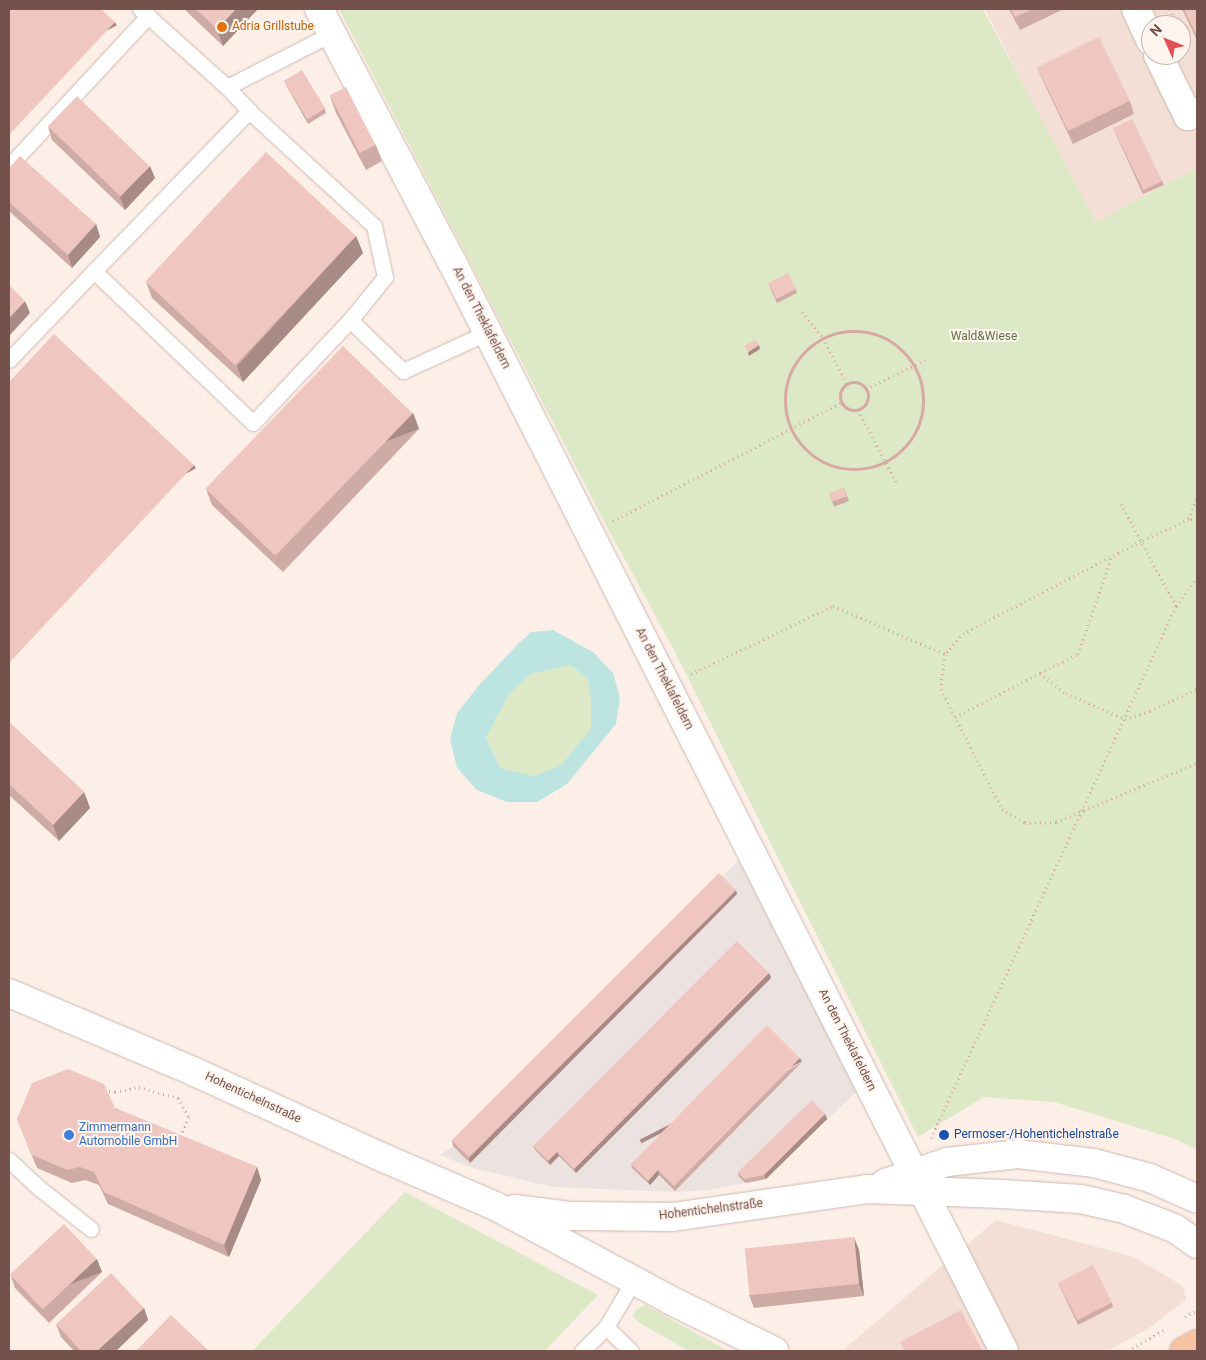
<!DOCTYPE html>
<html>
<head>
<meta charset="utf-8">
<style>
	body { margin:0 }
	#map { position:relative; width:1206px; height:1360px; overflow:hidden; background:#fcefe7; font-family:Roboto,sans-serif }
	div>[style] { position:absolute }
	[style*='--x'] { left:calc(var(--x)*1px); top:calc(var(--y)*1px); width:calc(var(--w)*1px); rotate:calc(var(--a)*1deg) }
	.residential>* { inset:0; background:#f3dfd6 }
	.industrial>* { inset:0; background:#ece3e1 }
	.green>* { inset:0; background:#dde9c6 }
	.water>* { inset:0; background:#bce5e1 }
	.path>* { height:3px; margin-top:-1.5px; transform-origin:0; background:repeating-linear-gradient(90deg,#d6aaa2 0 1px,transparent 0 5px) }
	.path>.ring { margin:-1.5px; padding:0; box-sizing:content-box; background:none; border:3px solid #d6aaa2; border-radius:50% }
	.roads { filter:drop-shadow(0 0 1px #cfb7b0) drop-shadow(0 0 1px #cfb7b0) }
	.service>* { height:15px; margin:-7.5px; padding:0 7.5px; transform-origin:7.5px; border-radius:7.5px; background:#fff }
	.minor>* { height:28px; margin:-14px; padding:0 14px; transform-origin:14px; border-radius:14px; background:#fff }
	.secondary>* { height:28px; margin:-14px; padding:0 14px; transform-origin:14px; border-radius:14px; background:#fff }
	.primary>* { height:28px; margin:-14px; padding:0 14px; transform-origin:14px; border-radius:14px; background:#f8c3a2 }
	.wall>* { inset:0; background:#ceaba5; transform-origin:0 0 }
	.shaded-wall>* { inset:0; background:#a88b86; transform-origin:0 0 }
	.building>* { inset:0; background:#f0c7c0; transform-origin:0 0 }
	.dots>* { width:14px; height:14px; translate:-50% -50%; box-sizing:border-box; border:2px solid #fef4ee; border-radius:50% }
	span { translate:-50% -50%; white-space:nowrap; text-align:center; line-height:1.15; -webkit-text-stroke:4px #fef4ee; paint-order:stroke }
	.food-label { font-size:12px; color:#c56008 }
	.left { translate:0 -50%; text-align:left }
	.street-label { font-size:12px; color:#75514c }
	.park-label { font-size:12px; color:#5d7441 }
	.shop-label { font-size:12px; color:#366cbe }
	.transit-label { font-size:12px; color:#164399 }
	.frame { position:absolute; inset:0; border:10px solid #75514c; pointer-events:none }
	.north { position:absolute; left:1141px; top:15px; width:50px; height:50px; box-sizing:border-box; background:#fef4ee; border:1px solid #c7b3ad; border-radius:50%; rotate:314deg; font-size:14px; font-weight:700; line-height:20px; text-align:center; color:#75514c }
	.north::after { content:''; display:block; margin:auto; width:18px; height:22px; background:#e25053; clip-path:polygon(50% 0,100% 100%,50% 72%,0 100%) }
</style>
</head>
<body>
<div id="map">
	<div class="residential">
		<div style="clip-path:polygon(evenodd,985px 9px,1197px 9px,1197px 112px,1188px 117px,1197px 135px,1197px 168px,1096px 222px,1053px 144px,985px 9px,1151px 25px,1181px 25px,1181px 55px,1151px 55px,1151px 25px)"></div>
		<div style="clip-path:polygon(996px 1220px,1134px 1257px,1183px 1286px,1186px 1300px,1149px 1328px,1107px 1351px,842px 1351px)"></div>
	</div>
	<div class="industrial">
		<div style="clip-path:polygon(739px 860px,856px 1092px,766px 1179px,708px 1190px,675px 1192px,553px 1187px,469px 1167px,440px 1155px,453px 1146px)"></div>
	</div>
	<div class="green">
		<div style="clip-path:polygon(339px 9px,983px 9px,1096px 222px,1197px 168px,1197px 1150px,1175px 1139px,1054px 1102px,984px 1097px,918px 1137px,675px 652px,606px 525px)"></div>
		<div style="clip-path:polygon(570px 665px,587px 678px,591px 697px,592px 729px,561px 765px,534px 776px,500px 768px,486px 738px,508px 696px,531px 674px)"></div>
		<div style="clip-path:polygon(405px 1192px,598px 1295px,545px 1351px,252px 1351px)"></div>
		<div style="clip-path:polygon(645px 1305px,728px 1351px,689px 1351px,638px 1322px,633px 1316px,636px 1310px)"></div>
	</div>
	<div class="water">
		<div style="clip-path:polygon(evenodd,553px 630px,593px 652px,613px 673px,620px 698px,616px 724px,567px 784px,537px 802px,507px 802px,477px 790px,457px 768px,450px 739px,457px 713px,480px 684px,518px 644px,531px 632px,553px 630px,570px 665px,587px 678px,591px 697px,591px 729px,561px 765px,534px 776px,500px 768px,486px 738px,508px 696px,531px 674px,570px 665px)"></div>
	</div>
	<div class="path">
		<div style="--x:1170;--y:9;--w:17;--a:66"></div>
		<div style="--x:802;--y:312;--w:33;--a:51"></div>
		<div style="--x:823;--y:338;--w:52;--a:62.4"></div>
		<div class="ring" style="left:785px;top:331px;width:135px;height:135px"></div>
		<div class="ring" style="left:840px;top:382px;width:25px;height:25px"></div>
		<div style="--x:866;--y:389;--w:66;--a:-26.2"></div>
		<div style="--x:858;--y:410;--w:84;--a:62.2"></div>
		<div style="--x:1189;--y:519;--w:23;--a:-70"></div>
		<div style="--x:1197;--y:519;--w:8;--a:180"></div>
		<div style="--x:1189;--y:519;--w:53;--a:155.4"></div>
		<div style="--x:1141;--y:541;--w:199;--a:152.5"></div>
		<div style="--x:964;--y:633;--w:28;--a:132"></div>
		<div style="--x:945;--y:654;--w:35;--a:97"></div>
		<div style="--x:941;--y:689;--w:135;--a:63.1"></div>
		<div style="--x:1002;--y:809;--w:27;--a:31"></div>
		<div style="--x:1025;--y:823;--w:31;--a:-2"></div>
		<div style="--x:1056;--y:822;--w:153;--a:-22.7"></div>
		<div style="--x:613;--y:521;--w:257;--a:-27.4"></div>
		<div style="--x:1176;--y:606;--w:36;--a:-54"></div>
		<div style="--x:1040;--y:673;--w:42;--a:-26.6"></div>
		<div style="--x:1078;--y:654;--w:104;--a:-70.9"></div>
		<div style="--x:691;--y:674;--w:157;--a:-25.6"></div>
		<div style="--x:833;--y:606;--w:122;--a:23.2"></div>
		<div style="--x:955;--y:717;--w:96;--a:-27.4"></div>
		<div style="--x:1040;--y:673;--w:33;--a:38"></div>
		<div style="--x:1066;--y:693;--w:64;--a:23.8"></div>
		<div style="--x:1125;--y:719;--w:26;--a:-18"></div>
		<div style="--x:1150;--y:711;--w:52;--a:-25.1"></div>
		<div style="--x:104;--y:1090;--w:11;--a:10"></div>
		<div style="--x:115;--y:1092;--w:25;--a:-12"></div>
		<div style="--x:139;--y:1087;--w:41;--a:15.8"></div>
		<div style="--x:178;--y:1098;--w:4;--a:-56"></div>
		<div style="--x:178;--y:1098;--w:22;--a:60"></div>
		<div style="--x:189;--y:1117;--w:22;--a:114"></div>
		<div style="--x:931;--y:1138;--w:586;--a:-65.27"></div>
		<div style="--x:1176;--y:606;--w:118;--a:-118.3"></div>
		<div style="--x:1185;--y:1317;--w:14;--a:-30"></div>
		<div style="--x:1128;--y:1351;--w:45;--a:-30.5"></div>
	</div>
	<div class="roads">
		<div class="service">
			<div style="--x:140;--y:9;--w:117;--a:41.9"></div>
			<div style="--x:227;--y:87;--w:117;--a:-27"></div>
			<div style="--x:227;--y:87;--w:33;--a:47"></div>
			<div style="--x:9;--y:166;--w:205;--a:-47.2"></div>
			<div style="--x:350;--y:320;--w:74;--a:43.9"></div>
			<div style="--x:403;--y:371;--w:94;--a:-24.6"></div>
			<div style="--x:9;--y:360;--w:123;--a:-46.3"></div>
			<div style="--x:94;--y:271;--w:223;--a:-45.9"></div>
			<div style="--x:249;--y:111;--w:170;--a:42.6"></div>
			<div style="--x:374;--y:226;--w:52;--a:77.8"></div>
			<div style="--x:385;--y:277;--w:55;--a:129.1"></div>
			<div style="--x:350;--y:320;--w:141;--a:133.3"></div>
			<div style="--x:253;--y:423;--w:220;--a:-136.3"></div>
			<div style="--x:9;--y:1160;--w:41;--a:43"></div>
			<div style="--x:39;--y:1188;--w:66;--a:38.3"></div>
			<div style="--x:606;--y:1327;--w:35;--a:44"></div>
			<div style="--x:582;--y:1351;--w:34;--a:-45"></div>
			<div style="--x:606;--y:1327;--w:55;--a:-59.2"></div>
		</div>
		<div class="minor">
			<div style="--x:319;--y:9;--w:286;--a:62.3"></div>
			<div style="--x:452;--y:262;--w:1221;--a:63.12"></div>
			<div style="--x:1136;--y:9;--w:35;--a:65"></div>
			<div style="--x:1158;--y:55;--w:68;--a:63.8"></div>
			<div style="--x:1188;--y:116;--w:10;--a:-24"></div>
		</div>
		<div class="secondary">
			<div style="--x:9;--y:993;--w:202;--a:23"></div>
			<div style="--x:195;--y:1072;--w:210;--a:24.5"></div>
			<div style="--x:386;--y:1159;--w:119;--a:23.3"></div>
			<div style="--x:495;--y:1206;--w:201;--a:28.2"></div>
			<div style="--x:672;--y:1301;--w:114;--a:26.1"></div>
			<div style="--x:885;--y:1183;--w:65;--a:-18.7"></div>
			<div style="--x:947;--y:1162;--w:71;--a:-6.4"></div>
			<div style="--x:1018;--y:1154;--w:77;--a:6.8"></div>
			<div style="--x:1094;--y:1163;--w:58;--a:15"></div>
			<div style="--x:1150;--y:1178;--w:51;--a:24.1"></div>
			<div style="--x:514;--y:1209;--w:57;--a:7"></div>
			<div style="--x:571;--y:1216;--w:102;--a:0.6"></div>
			<div style="--x:673;--y:1217;--w:196;--a:-8.2"></div>
			<div style="--x:867;--y:1189;--w:135;--a:2.1"></div>
			<div style="--x:1002;--y:1194;--w:79;--a:3.6"></div>
			<div style="--x:1081;--y:1199;--w:44;--a:13.1"></div>
			<div style="--x:1124;--y:1209;--w:53;--a:20.8"></div>
			<div style="--x:1174;--y:1228;--w:28;--a:35"></div>
		</div>
		<div class="primary">
			<div style="--x:1184;--y:1351;--w:15;--a:-28"></div>
		</div>
	</div>
	<div class="wall">
		<div style="clip-path:polygon(184px 9px,258px 9px,223px 46px)"></div>
		<div style="clip-path:polygon(1009px 9px,1064px 9px,1020px 30px)"></div>
		<div style="clip-path:polygon(1182px 9px,1197px 9px,1197px 40px)"></div>
		<div style="clip-path:polygon(1037px 67px,1130px 101px,1134px 114px,1073px 144px,1042px 79px)"></div>
		<div style="clip-path:polygon(284px 80px,325px 109px,326px 113px,308px 124px,286px 85px)"></div>
		<div style="clip-path:polygon(330px 96px,376px 145px,382px 161px,366px 170px,336px 113px)"></div>
		<div style="clip-path:polygon(48px 127px,155px 178px,125px 210px,52px 140px)"></div>
		<div style="clip-path:polygon(1113px 128px,1162px 181px,1164px 185px,1143px 194px)"></div>
		<div style="clip-path:polygon(9px 168px,96px 224px,100px 237px,72px 268px,9px 211px)"></div>
		<div style="clip-path:polygon(356px 236px,363px 253px,243px 382px,152px 298px,146px 282px)"></div>
		<div style="clip-path:polygon(768px 283px,796px 289px,797px 293px,777px 303px)"></div>
		<div style="clip-path:polygon(413px 413px,419px 429px,283px 572px,212px 505px,206px 489px)"></div>
		<div style="left:844px;top:488px;width:14px;height:16px;rotate:69deg"></div>
		<div style="clip-path:polygon(9px 722px,84px 792px,90px 808px,59px 841px,9px 795px)"></div>
		<div style="clip-path:polygon(737px 894px,470px 1163px,453px 1146px,452px 1141px)"></div>
		<div style="clip-path:polygon(769px 973px,771px 978px,576px 1173px,559px 1156px,550px 1165px,535px 1150px,533px 1146px)"></div>
		<div style="clip-path:polygon(802px 1062px,675px 1191px,659px 1175px,650px 1185px,632px 1168px,631px 1164px)"></div>
		<div style="clip-path:polygon(115px 1108px,257px 1167px,261px 1180px,229px 1257px,108px 1204px,99px 1185px,85px 1180px,72px 1183px,37px 1168px,17px 1119px)"></div>
		<div style="clip-path:polygon(825px 1114px,827px 1119px,766px 1179px,746px 1183px,739px 1177px,738px 1172px)"></div>
		<div style="clip-path:polygon(859px 1250px,864px 1296px,754px 1308px,749px 1295px)"></div>
		<div style="clip-path:polygon(102px 1272px,49px 1323px,15px 1288px,11px 1276px)"></div>
		<div style="clip-path:polygon(1058px 1283px,1112px 1303px,1113px 1307px,1078px 1325px)"></div>
		<div style="clip-path:polygon(144px 1308px,148px 1320px,116px 1351px,74px 1351px,61px 1337px,56px 1324px)"></div>
	</div>
	<div class="shaded-wall">
		<div style="clip-path:polygon(236px 9px,258px 9px,223px 46px,217px 29px)"></div>
		<div style="left:115px;top:22px;width:4px;height:155px;rotate:63deg"></div>
		<div style="clip-path:polygon(150px 166px,155px 178px,125px 210px,120px 197px)"></div>
		<div style="clip-path:polygon(96px 224px,100px 237px,72px 268px,68px 255px)"></div>
		<div style="clip-path:polygon(356px 236px,363px 253px,243px 382px,237px 366px)"></div>
		<div style="clip-path:polygon(25px 301px,30px 313px,9px 336px,9px 318px)"></div>
		<div style="clip-path:polygon(759px 345px,760px 349px,749px 356px,748px 352px)"></div>
		<div style="left:413px;top:413px;width:17px;height:197px;rotate:69deg"></div>
		<div style="left:194px;top:465px;width:4px;height:271px;rotate:63deg"></div>
		<div style="clip-path:polygon(84px 792px,90px 808px,59px 841px,53px 825px)"></div>
		<div style="clip-path:polygon(736px 890px,737px 894px,470px 1163px,469px 1158px)"></div>
		<div style="clip-path:polygon(769px 973px,771px 978px,576px 1173px,574px 1169px)"></div>
		<div style="left:800px;top:1058px;width:4px;height:180px;rotate:63deg"></div>
		<div style="clip-path:polygon(825px 1114px,827px 1119px,766px 1179px,764px 1175px)"></div>
		<div style="clip-path:polygon(557px 1152px,559px 1156px,550px 1165px,548px 1161px)"></div>
		<div style="clip-path:polygon(257px 1167px,261px 1180px,229px 1257px,224px 1245px)"></div>
		<div style="clip-path:polygon(658px 1170px,659px 1175px,650px 1185px,648px 1181px)"></div>
		<div style="clip-path:polygon(854px 1237px,859px 1250px,864px 1296px,859px 1284px)"></div>
		<div style="left:97px;top:1259px;width:14px;height:74px;rotate:69deg"></div>
		<div style="clip-path:polygon(144px 1308px,148px 1320px,116px 1351px,97px 1351px)"></div>
	</div>
	<div class="building">
		<div style="clip-path:polygon(9px 9px,101px 9px,115px 22px,9px 135px)"></div>
		<div style="clip-path:polygon(196px 9px,236px 9px,217px 29px)"></div>
		<div style="clip-path:polygon(1011px 9px,1033px 9px,1015px 17px)"></div>
		<div style="clip-path:polygon(1184px 9px,1197px 9px,1197px 36px)"></div>
		<div style="left:1099px;top:37px;width:71px;height:69px;rotate:64deg"></div>
		<div style="left:302px;top:70px;width:45px;height:21px;rotate:59deg"></div>
		<div style="left:346px;top:87px;width:65px;height:18px;rotate:63deg"></div>
		<div style="left:77px;top:96px;width:101px;height:42px;rotate:44deg"></div>
		<div style="left:1132px;top:119px;width:69px;height:21px;rotate:64deg"></div>
		<div style="left:266px;top:152px;width:123px;height:177px;rotate:43deg"></div>
		<div style="clip-path:polygon(20px 156px,96px 224px,68px 255px,9px 202px,9px 168px)"></div>
		<div style="left:788px;top:273px;width:18px;height:22px;rotate:63deg"></div>
		<div style="clip-path:polygon(9px 285px,25px 301px,9px 318px)"></div>
		<div style="clip-path:polygon(54px 334px,194px 465px,9px 663px,9px 382px)"></div>
		<div style="clip-path:polygon(755px 340px,759px 345px,748px 352px,744px 346px)"></div>
		<div style="left:343px;top:346px;width:97px;height:198px;rotate:44deg"></div>
		<div style="left:844px;top:488px;width:9px;height:16px;rotate:72deg"></div>
		<div style="clip-path:polygon(9px 722px,84px 792px,53px 825px,9px 784px)"></div>
		<div style="left:719px;top:873px;width:24px;height:378px;rotate:45deg"></div>
		<div style="clip-path:polygon(737px 941px,769px 973px,574px 1169px,557px 1152px,548px 1161px,533px 1146px)"></div>
		<div style="clip-path:polygon(767px 1025px,800px 1058px,674px 1186px,658px 1170px,648px 1181px,631px 1164px)"></div>
		<div style="clip-path:polygon(68px 1069px,104px 1084px,115px 1108px,257px 1167px,224px 1245px,104px 1192px,94px 1172px,80px 1167px,67px 1170px,32px 1155px,17px 1119px,32px 1083px)"></div>
		<div style="clip-path:polygon(812px 1100px,825px 1114px,764px 1175px,744px 1179px,738px 1172px)"></div>
		<div style="left:64px;top:1224px;width:48px;height:74px;rotate:47deg"></div>
		<div style="left:854px;top:1237px;width:47px;height:110px;rotate:84deg"></div>
		<div style="left:1093px;top:1265px;width:42px;height:39px;rotate:63deg"></div>
		<div style="clip-path:polygon(111px 1273px,144px 1308px,97px 1351px,81px 1351px,56px 1324px)"></div>
		<div style="clip-path:polygon(961px 1310px,982px 1350px,980px 1351px,904px 1351px,900px 1342px)"></div>
		<div style="clip-path:polygon(171px 1315px,209px 1351px,136px 1351px)"></div>
	</div>
	<div class="dots">
		<div style="left:222px;top:27px;background:#e8710a"></div>
		<div style="left:69px;top:1135px;background:#3f7fe0"></div>
		<div style="left:944px;top:1135px;background:#1a4fb4"></div>
	</div>
	<div class="food-label">
		<span class="left" style="left:232px;top:27px">Adria Grillstube</span>
	</div>
	<div class="street-label">
		<span style="left:481px;top:318px;rotate:63deg">An den Theklafeldern</span>
		<span style="left:664px;top:679px;rotate:63deg">An den Theklafeldern</span>
		<span style="left:847px;top:1040px;rotate:63deg">An den Theklafeldern</span>
		<span style="left:253px;top:1098px;rotate:25deg">Hohentichelnstraße</span>
		<span style="left:711px;top:1210px;rotate:-7deg">Hohentichelnstraße</span>
	</div>
	<div class="park-label">
		<span style="left:984px;top:337px">Wald&amp;Wiese</span>
	</div>
	<div class="shop-label">
		<span class="left" style="left:79px;top:1135px">Zimmermann<br>Automobile GmbH</span>
	</div>
	<div class="transit-label">
		<span class="left" style="left:954px;top:1135px">Permoser-/Hohentichelnstraße</span>
	</div>
	<div class="frame"></div>
	<div class="north">N</div>
</div>
</body>
</html>
